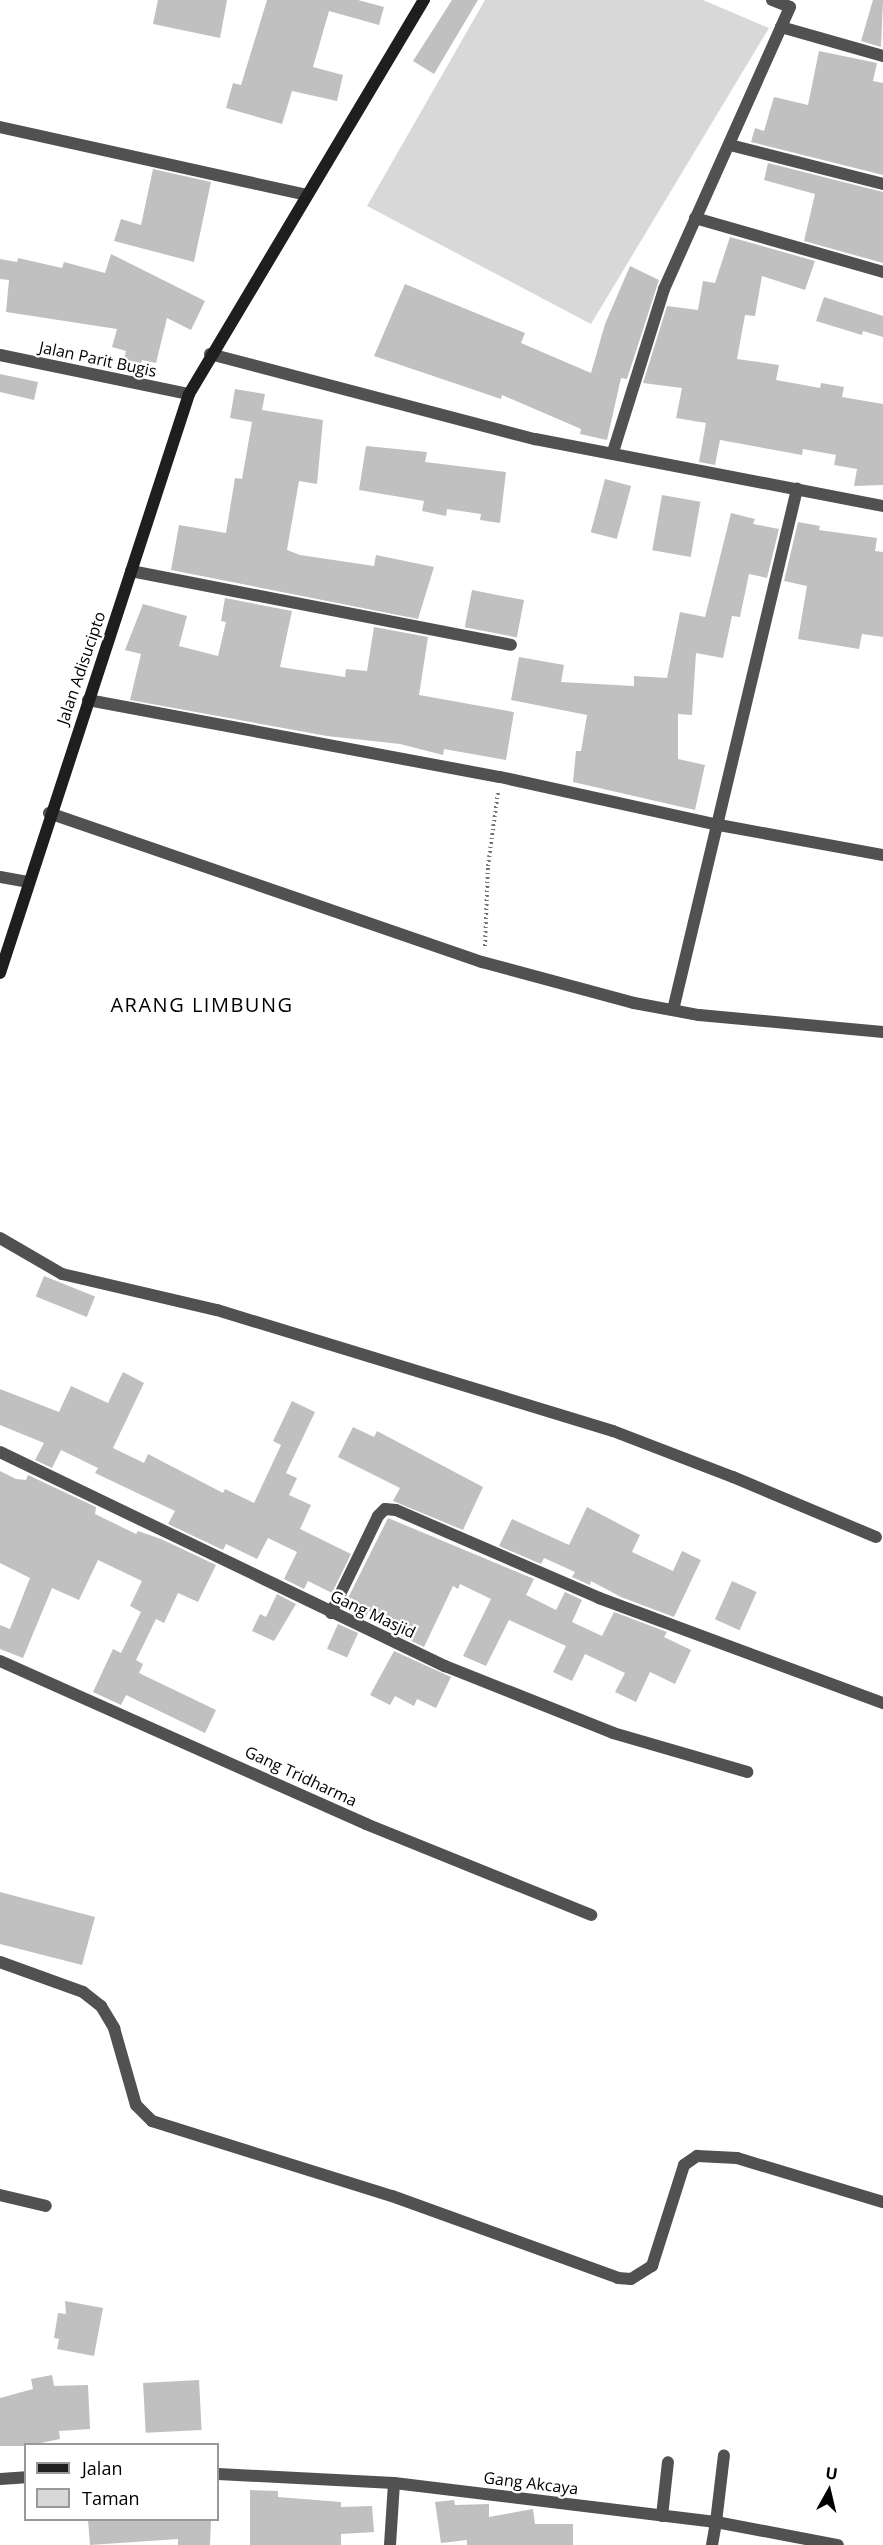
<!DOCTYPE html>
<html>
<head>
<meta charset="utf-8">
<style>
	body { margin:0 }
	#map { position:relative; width:883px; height:2545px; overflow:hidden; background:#fff; font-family:"Open Sans",sans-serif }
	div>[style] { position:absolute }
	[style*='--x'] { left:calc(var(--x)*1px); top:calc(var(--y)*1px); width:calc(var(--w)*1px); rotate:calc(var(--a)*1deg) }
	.green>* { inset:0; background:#d8d8d8 }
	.building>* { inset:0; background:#c0c0c0; transform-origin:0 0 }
	.path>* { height:4px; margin-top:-2px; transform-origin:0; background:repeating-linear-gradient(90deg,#737373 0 1.5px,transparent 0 4.5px) }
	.service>* { height:12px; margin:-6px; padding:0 6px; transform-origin:6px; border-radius:6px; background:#515151 }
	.minor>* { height:12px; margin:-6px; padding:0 6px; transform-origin:6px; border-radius:6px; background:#515151 }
	.secondary>* { height:12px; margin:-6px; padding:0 6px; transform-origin:6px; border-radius:6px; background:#1e1e1e }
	span { translate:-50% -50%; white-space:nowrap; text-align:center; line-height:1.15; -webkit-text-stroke:4.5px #fff; paint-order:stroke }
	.street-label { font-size:16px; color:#000 }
	.quarter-label { font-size:20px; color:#000; letter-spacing:1.5px }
	.legend { position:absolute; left:24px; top:2443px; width:195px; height:78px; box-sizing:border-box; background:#fff; border:2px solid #999; margin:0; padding:8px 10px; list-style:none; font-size:18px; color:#000 }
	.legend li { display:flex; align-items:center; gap:12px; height:30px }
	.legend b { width:30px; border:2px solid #999 }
	.north { position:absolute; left:799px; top:2461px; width:60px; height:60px; -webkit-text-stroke:4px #fff; paint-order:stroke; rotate:8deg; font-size:16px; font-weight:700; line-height:24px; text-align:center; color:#000 }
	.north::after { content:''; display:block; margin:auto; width:21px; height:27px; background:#000; clip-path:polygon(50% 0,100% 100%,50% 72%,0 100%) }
</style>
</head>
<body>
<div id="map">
	<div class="green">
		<div style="clip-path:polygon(485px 0,703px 0,769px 28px,591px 324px,367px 206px)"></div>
	</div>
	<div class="building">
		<div style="clip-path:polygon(158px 0,227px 0,220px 38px,153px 24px)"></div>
		<div style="clip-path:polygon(267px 0,358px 0,384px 7px,379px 25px,329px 11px,313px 67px,343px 75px,337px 101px,292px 91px,282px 124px,226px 108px,233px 83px,241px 85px)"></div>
		<div style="clip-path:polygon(452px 0,478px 0,434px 74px,413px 61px)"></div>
		<div style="clip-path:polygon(873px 0,883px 0,881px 47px,861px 41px)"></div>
		<div style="clip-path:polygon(819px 51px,877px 63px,873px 81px,883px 83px,883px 175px,751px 142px,755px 128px,764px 131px,774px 97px,808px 105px)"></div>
		<div style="clip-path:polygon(768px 163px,883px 192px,883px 263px,804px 241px,815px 194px,764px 180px)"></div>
		<div style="clip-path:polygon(153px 169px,211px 182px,194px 262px,114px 241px,121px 219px,141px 225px)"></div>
		<div style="clip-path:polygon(730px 237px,815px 261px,805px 290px,762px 276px,755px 316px,745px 315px,737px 359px,779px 365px,776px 380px,820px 388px,821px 383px,844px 387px,842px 397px,883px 404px,883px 485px,854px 486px,857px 469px,834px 465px,836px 455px,803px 449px,802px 455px,720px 440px,715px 465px,699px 462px,706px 423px,676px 418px,682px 388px,643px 383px,667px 306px,698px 310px,703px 281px,715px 283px)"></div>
		<div style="clip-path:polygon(111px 254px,205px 301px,191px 330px,167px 318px,156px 363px,142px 360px,138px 375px,121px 371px,126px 351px,112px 347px,117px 329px,6px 312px,9px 280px,0 279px,0 259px,17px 262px,18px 258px,62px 268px,64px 262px,105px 273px)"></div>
		<div style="clip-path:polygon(630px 266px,659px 280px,627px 379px,621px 378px,607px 440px,580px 434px,581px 429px,502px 395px,501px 399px,374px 356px,405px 284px,525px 333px,521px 343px,591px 373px,605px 324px)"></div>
		<div style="clip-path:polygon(824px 297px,883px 316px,883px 337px,863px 331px,862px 335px,816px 321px)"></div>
		<div style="clip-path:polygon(0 374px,38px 382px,34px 400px,0 392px)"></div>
		<div style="clip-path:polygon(235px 389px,265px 394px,262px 410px,323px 420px,317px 484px,299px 481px,287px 550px,300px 555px,374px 566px,376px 555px,434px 567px,418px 619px,171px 570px,179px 525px,226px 533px,235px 478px,242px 479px,252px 422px,230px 418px)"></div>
		<div style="clip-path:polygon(366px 446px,427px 452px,425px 462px,506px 472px,500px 523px,480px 520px,481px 514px,447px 509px,446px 516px,422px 511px,424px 501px,359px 490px)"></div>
		<div style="left:605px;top:479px;width:27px;height:55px;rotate:15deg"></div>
		<div style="left:662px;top:495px;width:39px;height:56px;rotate:10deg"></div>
		<div style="clip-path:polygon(731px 513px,755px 519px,753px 524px,779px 529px,767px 578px,749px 574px,740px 617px,732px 616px,723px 658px,696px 653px,692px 715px,678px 714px,678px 759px,705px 765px,695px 810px,573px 782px,576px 751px,581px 751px,587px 715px,511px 700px,519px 657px,564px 665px,561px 682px,634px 686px,634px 676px,667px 678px,680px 612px,705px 617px)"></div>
		<div style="clip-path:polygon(798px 522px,820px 526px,819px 530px,877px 538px,875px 551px,883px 552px,883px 637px,862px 634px,859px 649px,798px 639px,807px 586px,784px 581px)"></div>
		<div style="left:472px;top:590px;width:53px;height:38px;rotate:11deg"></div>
		<div style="clip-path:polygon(225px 598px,292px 611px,280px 667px,345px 677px,346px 669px,367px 671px,374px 627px,428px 637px,419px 695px,514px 712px,506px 760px,444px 749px,443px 755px,400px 744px,327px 736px,130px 700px,141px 654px,125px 650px,143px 604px,187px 616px,179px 646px,218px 656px,226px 622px,221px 621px)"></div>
		<div style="left:44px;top:1276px;width:55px;height:22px;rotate:22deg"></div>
		<div style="clip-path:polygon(123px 1372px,144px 1383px,113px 1448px,144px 1463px,148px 1454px,223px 1493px,225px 1489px,254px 1503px,281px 1445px,273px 1441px,292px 1401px,315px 1412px,286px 1473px,297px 1478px,289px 1495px,311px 1505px,300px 1529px,351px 1554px,332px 1593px,308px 1581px,304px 1589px,284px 1579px,297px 1552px,268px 1538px,257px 1559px,226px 1544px,223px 1550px,168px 1524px,175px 1511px,95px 1473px,98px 1468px,61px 1450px,52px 1468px,35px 1460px,44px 1443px,0 1425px,0 1389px,59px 1412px,71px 1386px,108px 1403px)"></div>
		<div style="clip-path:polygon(353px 1427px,374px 1437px,377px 1431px,483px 1487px,463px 1530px,393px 1501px,400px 1488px,338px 1457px)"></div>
		<div style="clip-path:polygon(0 1471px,16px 1479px,26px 1480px,28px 1475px,96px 1507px,95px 1514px,136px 1534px,138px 1531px,161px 1539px,216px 1565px,198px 1602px,178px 1593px,164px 1623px,156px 1619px,136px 1660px,143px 1664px,139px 1673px,216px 1710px,205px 1733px,126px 1695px,121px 1705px,93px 1692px,113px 1649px,121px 1653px,141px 1612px,130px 1606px,142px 1581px,98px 1560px,79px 1600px,52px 1588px,23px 1658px,0 1649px,0 1625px,10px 1629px,30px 1578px,0 1563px)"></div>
		<div style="clip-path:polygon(587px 1507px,640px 1535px,632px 1552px,673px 1571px,682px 1551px,701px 1560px,674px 1617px,621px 1597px,591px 1581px,590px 1585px,572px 1577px,575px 1572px,544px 1558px,541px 1564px,499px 1546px,512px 1519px,569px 1545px)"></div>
		<div style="clip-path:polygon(388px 1518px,534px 1579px,526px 1595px,556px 1610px,565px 1592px,582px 1600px,572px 1622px,602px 1636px,614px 1612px,667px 1632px,664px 1637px,691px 1650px,675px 1684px,650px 1672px,636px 1702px,615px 1692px,625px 1673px,585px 1654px,572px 1681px,553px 1672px,566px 1646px,509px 1620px,486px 1666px,463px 1656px,491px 1599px,460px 1584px,458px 1589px,453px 1586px,424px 1647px,401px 1636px,404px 1629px,369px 1611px,365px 1618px,346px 1609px,350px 1601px,347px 1600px)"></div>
		<div style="left:732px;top:1581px;width:27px;height:42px;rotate:24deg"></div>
		<div style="clip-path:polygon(277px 1594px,296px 1604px,274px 1641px,252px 1631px,260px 1614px,266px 1617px)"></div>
		<div style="left:338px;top:1624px;width:22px;height:27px;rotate:24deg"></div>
		<div style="clip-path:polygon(394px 1651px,451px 1677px,436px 1708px,417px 1699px,414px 1706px,395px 1696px,390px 1705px,370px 1695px)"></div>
		<div style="clip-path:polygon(0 1892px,95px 1917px,82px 1965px,0 1944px)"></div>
		<div style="clip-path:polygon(65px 2301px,103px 2308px,94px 2356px,57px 2349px,59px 2339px,54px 2338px,58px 2313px,66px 2314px)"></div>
		<div style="clip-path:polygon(52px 2375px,54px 2386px,88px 2385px,90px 2429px,59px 2431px,60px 2439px,26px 2446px,0 2446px,0 2398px,33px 2389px,31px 2379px)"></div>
		<div style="left:199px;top:2380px;width:50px;height:56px;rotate:87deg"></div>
		<div style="clip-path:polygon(250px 2490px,278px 2491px,278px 2497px,341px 2502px,341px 2507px,372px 2506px,374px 2532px,341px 2534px,341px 2545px,250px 2545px)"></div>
		<div style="clip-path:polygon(454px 2500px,455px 2505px,489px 2504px,489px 2517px,533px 2509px,535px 2524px,573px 2524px,573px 2545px,467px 2545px,467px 2540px,441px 2543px,435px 2502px)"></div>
		<div style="clip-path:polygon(88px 2520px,211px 2521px,210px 2545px,178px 2545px,178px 2539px,90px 2545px)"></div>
	</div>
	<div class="path">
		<div style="--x:485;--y:946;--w:80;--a:-87.9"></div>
		<div style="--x:488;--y:866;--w:75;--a:-82.3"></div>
	</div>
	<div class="service">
		<div style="--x:0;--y:1962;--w:88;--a:19.9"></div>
		<div style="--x:83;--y:1992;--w:23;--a:38"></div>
		<div style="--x:101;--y:2006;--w:26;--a:59"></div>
		<div style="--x:114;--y:2028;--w:80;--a:74.1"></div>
		<div style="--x:136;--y:2105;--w:23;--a:45"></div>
		<div style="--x:152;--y:2121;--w:251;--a:17.4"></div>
		<div style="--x:392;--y:2196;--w:240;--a:19.9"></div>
		<div style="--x:618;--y:2278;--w:13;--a:4"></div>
		<div style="--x:631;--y:2279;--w:25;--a:-32"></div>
		<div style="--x:652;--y:2266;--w:106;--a:-72.4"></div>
		<div style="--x:684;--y:2165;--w:16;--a:-35"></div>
		<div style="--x:697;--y:2156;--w:40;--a:2.9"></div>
		<div style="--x:737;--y:2158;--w:152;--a:16.8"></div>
		<div style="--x:662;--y:2516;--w:54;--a:-83.7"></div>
		<div style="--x:716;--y:2522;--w:67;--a:-83.2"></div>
	</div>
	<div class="minor">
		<div style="--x:772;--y:0;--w:19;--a:21"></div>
		<div style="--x:790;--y:7;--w:22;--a:114"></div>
		<div style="--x:781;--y:27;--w:106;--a:15.9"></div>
		<div style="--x:0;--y:127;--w:314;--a:12.5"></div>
		<div style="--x:730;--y:145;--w:158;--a:14.3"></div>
		<div style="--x:695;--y:218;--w:196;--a:16"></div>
		<div style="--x:210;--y:354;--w:336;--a:14.7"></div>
		<div style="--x:535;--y:439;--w:354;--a:10.9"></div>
		<div style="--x:0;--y:355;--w:193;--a:11.7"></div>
		<div style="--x:613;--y:452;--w:171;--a:-72.6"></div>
		<div style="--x:664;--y:289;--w:287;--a:-65.9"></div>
		<div style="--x:131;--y:571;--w:387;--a:11"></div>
		<div style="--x:88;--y:700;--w:419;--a:10.6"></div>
		<div style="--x:500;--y:777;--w:224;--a:12.4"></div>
		<div style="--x:719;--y:825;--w:167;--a:10.4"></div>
		<div style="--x:49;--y:813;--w:458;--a:19"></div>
		<div style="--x:482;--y:962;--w:157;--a:15.1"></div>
		<div style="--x:634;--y:1003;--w:66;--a:10.5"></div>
		<div style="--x:699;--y:1015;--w:185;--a:5.3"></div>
		<div style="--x:0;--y:877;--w:28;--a:10"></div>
		<div style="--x:673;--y:1010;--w:536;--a:-76.61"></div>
		<div style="--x:0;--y:1238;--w:72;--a:30.1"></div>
		<div style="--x:62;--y:1274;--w:159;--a:13.1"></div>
		<div style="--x:217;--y:1310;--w:414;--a:17"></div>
		<div style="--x:613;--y:1431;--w:129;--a:21"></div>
		<div style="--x:733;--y:1477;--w:155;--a:22.8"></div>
		<div style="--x:0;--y:1452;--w:494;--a:25.7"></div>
		<div style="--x:445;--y:1666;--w:181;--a:21.7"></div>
		<div style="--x:613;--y:1733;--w:140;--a:16.2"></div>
		<div style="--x:331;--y:1613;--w:108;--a:-64.1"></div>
		<div style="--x:378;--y:1516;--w:10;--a:-45"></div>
		<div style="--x:385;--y:1509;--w:11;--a:5"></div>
		<div style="--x:396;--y:1510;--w:221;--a:23.4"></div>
		<div style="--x:599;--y:1598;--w:303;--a:20.3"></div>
		<div style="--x:0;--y:1661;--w:401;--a:24"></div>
		<div style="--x:366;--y:1824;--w:243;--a:22"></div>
		<div style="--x:0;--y:2195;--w:47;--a:13.4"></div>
		<div style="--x:218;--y:2474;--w:176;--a:2.9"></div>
		<div style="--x:394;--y:2483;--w:324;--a:6.9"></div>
		<div style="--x:716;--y:2522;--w:124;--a:10.7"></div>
		<div style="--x:0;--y:2479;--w:26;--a:-4"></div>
		<div style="--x:390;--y:2545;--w:62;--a:-86.3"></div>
		<div style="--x:712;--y:2545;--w:23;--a:-80"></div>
	</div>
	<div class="secondary">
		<div style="--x:0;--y:973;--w:609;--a:-71.92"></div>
		<div style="--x:189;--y:394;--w:459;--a:-59.2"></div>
	</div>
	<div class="street-label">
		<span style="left:98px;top:359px;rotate:12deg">Jalan Parit Bugis</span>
		<span style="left:81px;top:668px;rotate:-71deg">Jalan Adisucipto</span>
		<span style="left:373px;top:1614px;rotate:25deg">Gang Masjid</span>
		<span style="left:301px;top:1776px;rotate:25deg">Gang Tridharma</span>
		<span style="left:531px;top:2483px;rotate:7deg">Gang Akcaya</span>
	</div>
	<div class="quarter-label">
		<span style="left:202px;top:1004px">ARANG LIMBUNG</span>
	</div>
	<ul class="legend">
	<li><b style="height:8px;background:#1e1e1e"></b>Jalan</li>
	<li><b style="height:16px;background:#d8d8d8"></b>Taman</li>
	</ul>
	<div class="north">U</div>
</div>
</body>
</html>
